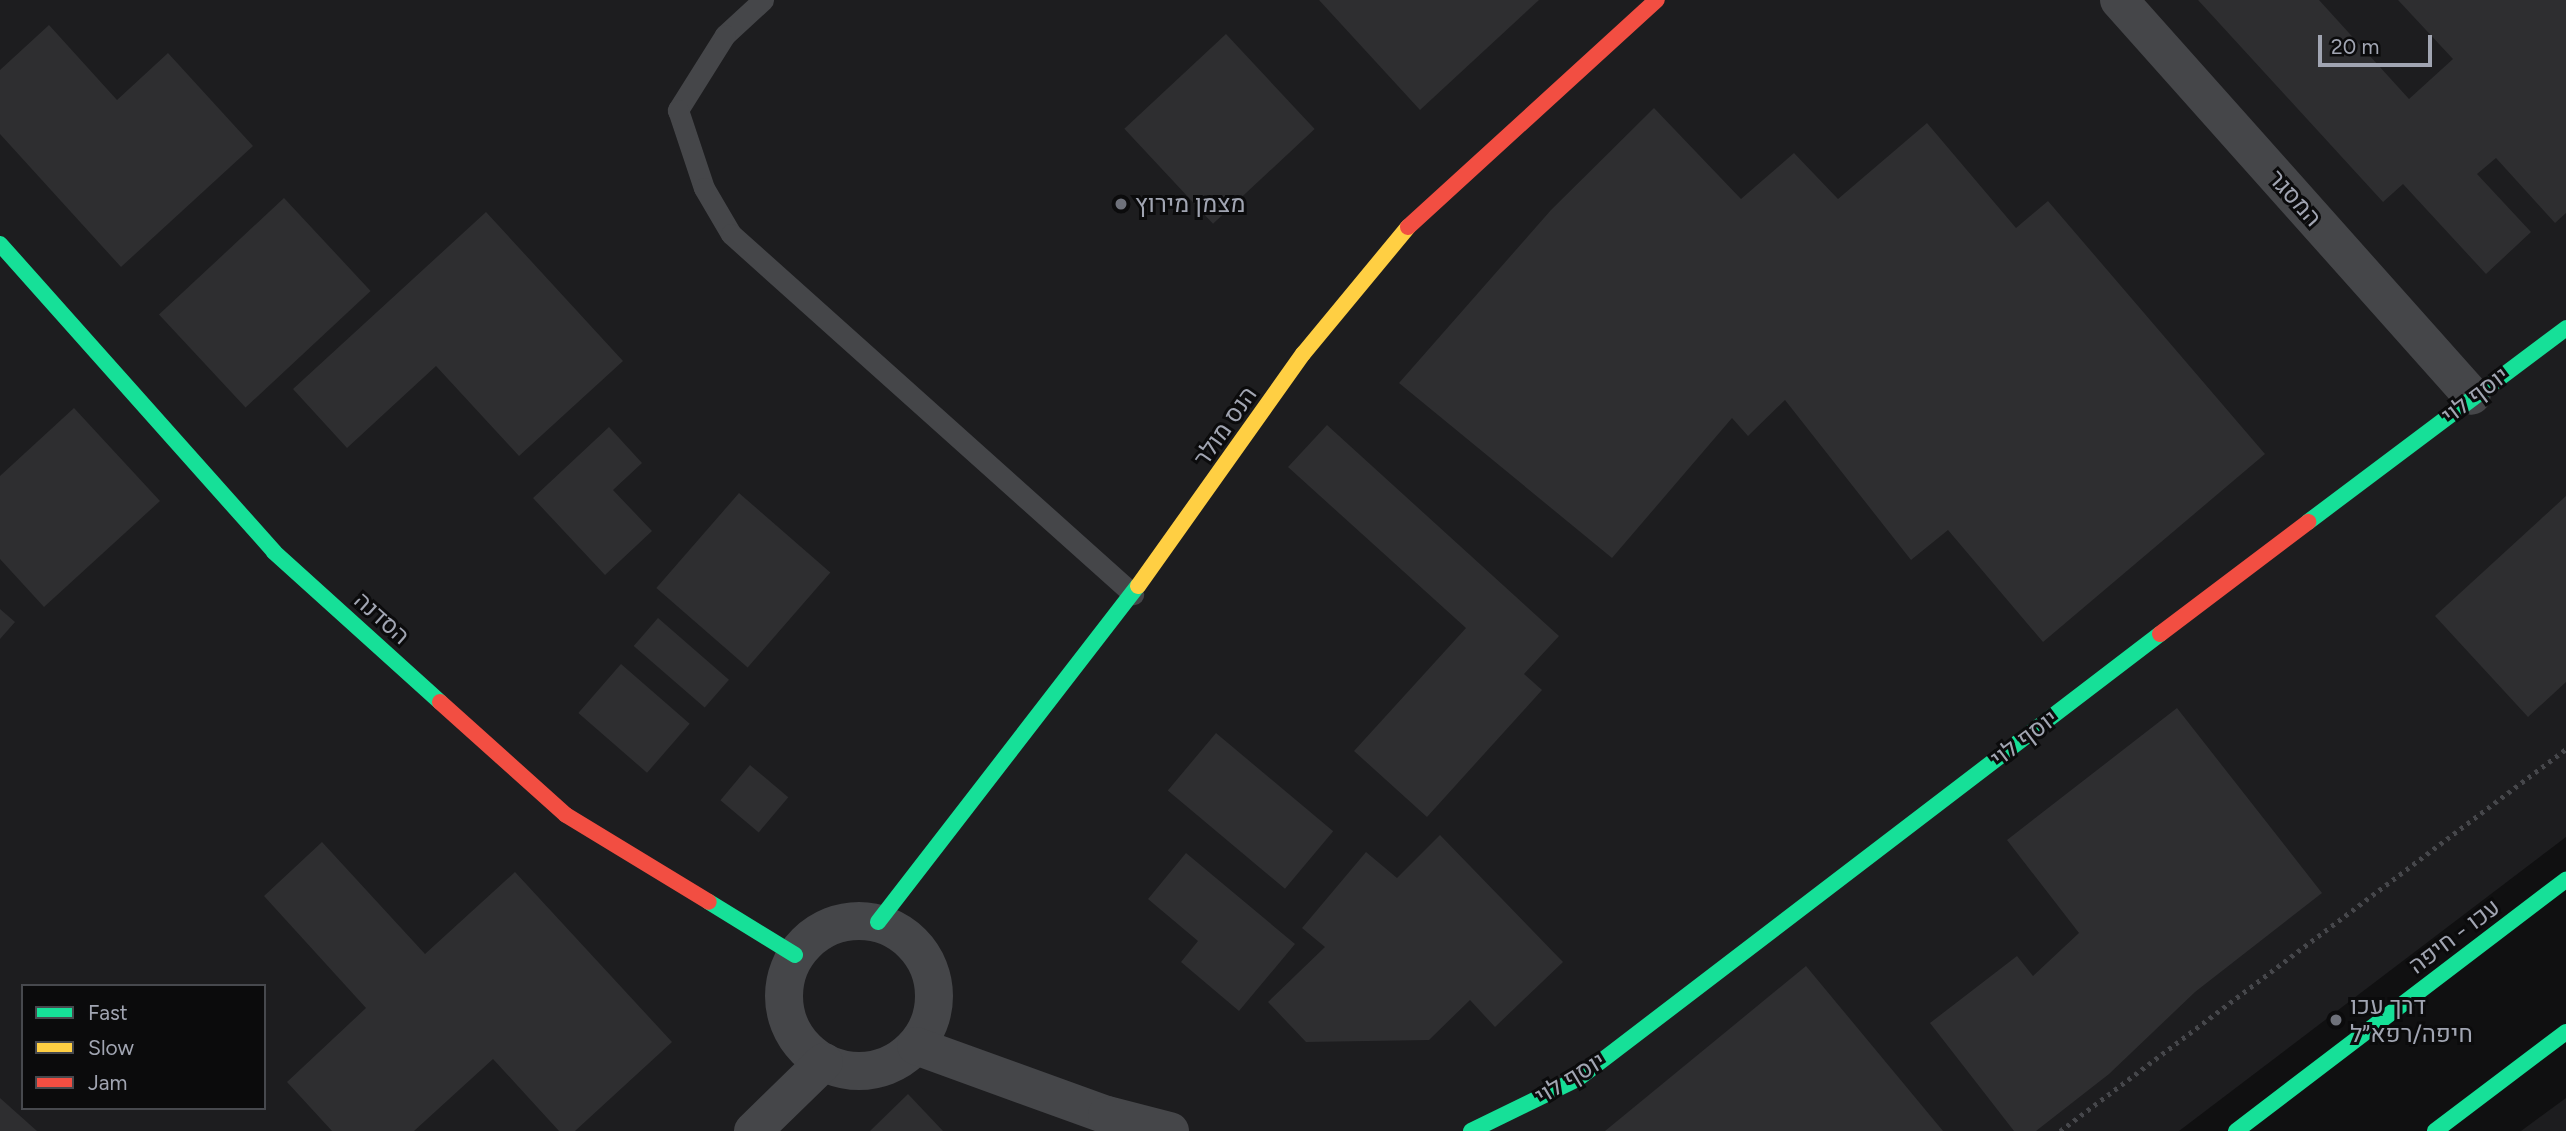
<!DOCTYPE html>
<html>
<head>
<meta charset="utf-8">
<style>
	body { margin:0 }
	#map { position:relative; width:2566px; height:1131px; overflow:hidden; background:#101011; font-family:Figtree,Heebo,sans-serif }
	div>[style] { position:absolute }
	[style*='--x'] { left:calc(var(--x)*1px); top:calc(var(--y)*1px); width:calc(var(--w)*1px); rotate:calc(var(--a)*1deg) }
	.built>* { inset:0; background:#1d1d1f }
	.building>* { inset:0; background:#2e2e30; transform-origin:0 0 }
	.path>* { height:4.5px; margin-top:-2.25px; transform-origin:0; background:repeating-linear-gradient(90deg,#46474b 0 3.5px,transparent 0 8.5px) }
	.lane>* { height:21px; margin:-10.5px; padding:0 10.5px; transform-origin:10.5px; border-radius:10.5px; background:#454649 }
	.street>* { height:38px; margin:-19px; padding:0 19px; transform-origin:19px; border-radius:19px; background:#454649 }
	.street>.ring { margin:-19px; padding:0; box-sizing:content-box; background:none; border:38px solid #454649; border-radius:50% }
	.fast>* { height:16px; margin:-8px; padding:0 8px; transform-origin:8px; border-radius:8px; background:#16e098 }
	.slow>* { height:16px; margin:-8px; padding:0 8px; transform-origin:8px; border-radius:8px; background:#ffcf43 }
	.jam>* { height:16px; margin:-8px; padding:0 8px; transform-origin:8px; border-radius:8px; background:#f24e42 }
	.dots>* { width:19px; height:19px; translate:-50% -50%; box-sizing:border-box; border:4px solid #0b0b0c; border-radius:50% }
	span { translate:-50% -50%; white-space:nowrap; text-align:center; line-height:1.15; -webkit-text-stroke:6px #0b0b0c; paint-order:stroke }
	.street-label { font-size:24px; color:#a1a5b2 }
	.poi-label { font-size:24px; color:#a1a5b2 }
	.left { translate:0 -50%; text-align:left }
	.legend { position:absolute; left:21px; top:984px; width:245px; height:126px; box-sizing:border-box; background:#0b0b0c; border:2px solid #47494e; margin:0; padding:9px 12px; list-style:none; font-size:21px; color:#a1a5b2 }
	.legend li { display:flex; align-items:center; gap:14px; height:35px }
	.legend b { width:35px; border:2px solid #47494e }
	.scale { position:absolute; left:2318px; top:35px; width:114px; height:32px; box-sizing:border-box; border:4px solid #a1a5b2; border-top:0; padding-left:9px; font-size:21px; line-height:24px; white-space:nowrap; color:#a1a5b2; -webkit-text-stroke:5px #0b0b0c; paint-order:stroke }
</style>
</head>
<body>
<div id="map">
	<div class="built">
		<div style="clip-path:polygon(evenodd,0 0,2566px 0,2566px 837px,2179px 1131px,0 1131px,0 0,23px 986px,264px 986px,264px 1108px,23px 1108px,23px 986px)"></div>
		<div style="clip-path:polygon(2566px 1098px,2566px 1131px,2521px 1131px)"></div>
	</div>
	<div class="building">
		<div style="clip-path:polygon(1319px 0,1539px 0,1420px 110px)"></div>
		<div style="clip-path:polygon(2198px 0,2319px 0,2409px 99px,2453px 59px,2398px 0,2566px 0,2566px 213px,2555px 223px,2496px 158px,2477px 174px,2531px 232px,2486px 274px,2403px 184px,2383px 202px)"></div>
		<div style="clip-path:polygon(49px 25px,117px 100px,168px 53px,253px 146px,121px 267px,0 134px,0 70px)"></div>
		<div style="left:1226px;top:34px;width:130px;height:139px;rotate:47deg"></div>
		<div style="clip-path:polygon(1654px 108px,1741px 199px,1794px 153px,1838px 199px,1927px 123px,2016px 228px,2048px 201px,2265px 454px,2043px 642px,1948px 530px,1911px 560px,1785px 400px,1748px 436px,1732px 418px,1612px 558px,1399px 383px,1551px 210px)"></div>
		<div style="left:284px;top:198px;width:127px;height:171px;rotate:47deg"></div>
		<div style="clip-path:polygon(486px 212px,623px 361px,519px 456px,436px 366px,347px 448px,293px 389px)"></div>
		<div style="clip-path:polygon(74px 408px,160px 501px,44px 607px,0 559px,0 476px)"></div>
		<div style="clip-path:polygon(1327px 425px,1559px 636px,1524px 674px,1542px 690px,1427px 817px,1354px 751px,1466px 628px,1288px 467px)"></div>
		<div style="clip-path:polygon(609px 427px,642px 463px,613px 490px,652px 531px,605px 575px,533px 498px)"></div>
		<div style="left:739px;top:493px;width:121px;height:126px;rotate:41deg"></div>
		<div style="clip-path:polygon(2566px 496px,2566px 682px,2528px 717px,2435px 616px)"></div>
		<div style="clip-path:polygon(0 609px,15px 622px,0 639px)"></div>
		<div style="left:658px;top:618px;width:94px;height:37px;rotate:41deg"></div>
		<div style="left:621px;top:664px;width:91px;height:65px;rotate:41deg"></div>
		<div style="clip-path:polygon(2177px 708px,2322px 893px,2195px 992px,2109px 1074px,2036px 1131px,2014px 1131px,1930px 1023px,2017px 956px,2033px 976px,2079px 933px,2007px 840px)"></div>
		<div style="left:1216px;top:733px;width:153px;height:75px;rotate:40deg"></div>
		<div style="left:750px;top:765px;width:50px;height:46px;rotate:40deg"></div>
		<div style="clip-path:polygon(1440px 835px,1563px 962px,1495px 1027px,1470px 1000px,1429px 1040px,1306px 1042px,1268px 1002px,1325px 947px,1302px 928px,1366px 852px,1397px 878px)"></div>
		<div style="clip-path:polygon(322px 842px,425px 954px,515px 872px,672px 1042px,575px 1131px,559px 1131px,493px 1059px,414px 1131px,332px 1131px,287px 1082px,366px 1008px,264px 896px)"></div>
		<div style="clip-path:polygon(1186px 853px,1295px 944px,1239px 1011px,1181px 962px,1198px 941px,1148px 899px)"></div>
		<div style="clip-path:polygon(1806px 966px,1943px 1131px,1605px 1131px)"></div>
		<div style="clip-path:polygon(908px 1094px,943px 1131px,870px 1131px)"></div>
		<div style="clip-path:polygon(0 1098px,37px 1131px,0 1131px)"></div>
	</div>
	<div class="path">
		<div style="--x:2060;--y:1131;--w:634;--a:-37.05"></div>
	</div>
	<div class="lane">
		<div style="--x:763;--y:0;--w:52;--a:137.4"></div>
		<div style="--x:725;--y:35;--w:89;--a:122.1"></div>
		<div style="--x:678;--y:110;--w:82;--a:71.6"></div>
		<div style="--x:704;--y:188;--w:53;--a:59.6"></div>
		<div style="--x:731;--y:234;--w:540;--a:41.85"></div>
	</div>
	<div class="street">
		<div style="--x:2119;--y:0;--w:530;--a:48.29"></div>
		<div class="ring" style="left:784px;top:921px;width:112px;height:112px"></div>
		<div style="--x:916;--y:1046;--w:203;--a:19.9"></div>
		<div style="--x:1107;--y:1115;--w:65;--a:14.3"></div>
		<div style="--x:753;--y:1131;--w:99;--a:-44.2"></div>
	</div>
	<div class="fast">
		<div style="--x:0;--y:244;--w:412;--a:48.3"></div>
		<div style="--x:274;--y:552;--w:224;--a:42.1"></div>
		<div style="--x:2308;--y:522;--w:323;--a:-36.9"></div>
		<div style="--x:709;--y:902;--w:101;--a:31.6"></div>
		<div style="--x:878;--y:922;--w:425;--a:-52.3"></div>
		<div style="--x:1471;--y:1131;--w:120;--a:-26.1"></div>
		<div style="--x:1579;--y:1078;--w:731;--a:-37.39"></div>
		<div style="--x:2236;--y:1131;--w:415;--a:-37.3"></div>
		<div style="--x:2435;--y:1131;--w:164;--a:-37.1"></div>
	</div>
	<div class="slow">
		<div style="--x:1138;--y:586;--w:285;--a:-54.6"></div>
		<div style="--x:1303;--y:354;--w:165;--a:-50.4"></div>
	</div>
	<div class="jam">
		<div style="--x:1408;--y:227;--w:337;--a:-42.4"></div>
		<div style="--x:2160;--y:634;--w:186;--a:-37.1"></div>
		<div style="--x:440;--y:702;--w:169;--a:41.9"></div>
		<div style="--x:566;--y:815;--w:167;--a:31.3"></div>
	</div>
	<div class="dots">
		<div style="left:1121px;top:204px;background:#6e717a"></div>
		<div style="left:2336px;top:1020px;background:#6e717a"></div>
	</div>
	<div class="street-label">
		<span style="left:2295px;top:198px;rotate:48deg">המסגר</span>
		<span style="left:2475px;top:395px;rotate:-37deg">יוסף לוי</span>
		<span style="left:1225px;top:426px;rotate:-55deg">הנס מולר</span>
		<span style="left:382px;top:618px;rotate:42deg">הסדנה</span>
		<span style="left:2024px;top:738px;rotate:-37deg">יוסף לוי</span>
		<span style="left:2454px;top:936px;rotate:-37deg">עכו - חיפה</span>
		<span style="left:1570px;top:1078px;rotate:-31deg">יוסף לוי</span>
	</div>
	<div class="poi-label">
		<span class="left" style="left:1135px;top:204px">מצמן מירוץ</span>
		<span class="left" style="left:2350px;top:1020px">דרך עכו<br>חיפה/רפא״ל</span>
	</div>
	<ul class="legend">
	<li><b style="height:9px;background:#16e098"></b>Fast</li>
	<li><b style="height:9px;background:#ffcf43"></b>Slow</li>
	<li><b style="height:9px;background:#f24e42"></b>Jam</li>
	</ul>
	<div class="scale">20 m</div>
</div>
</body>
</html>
